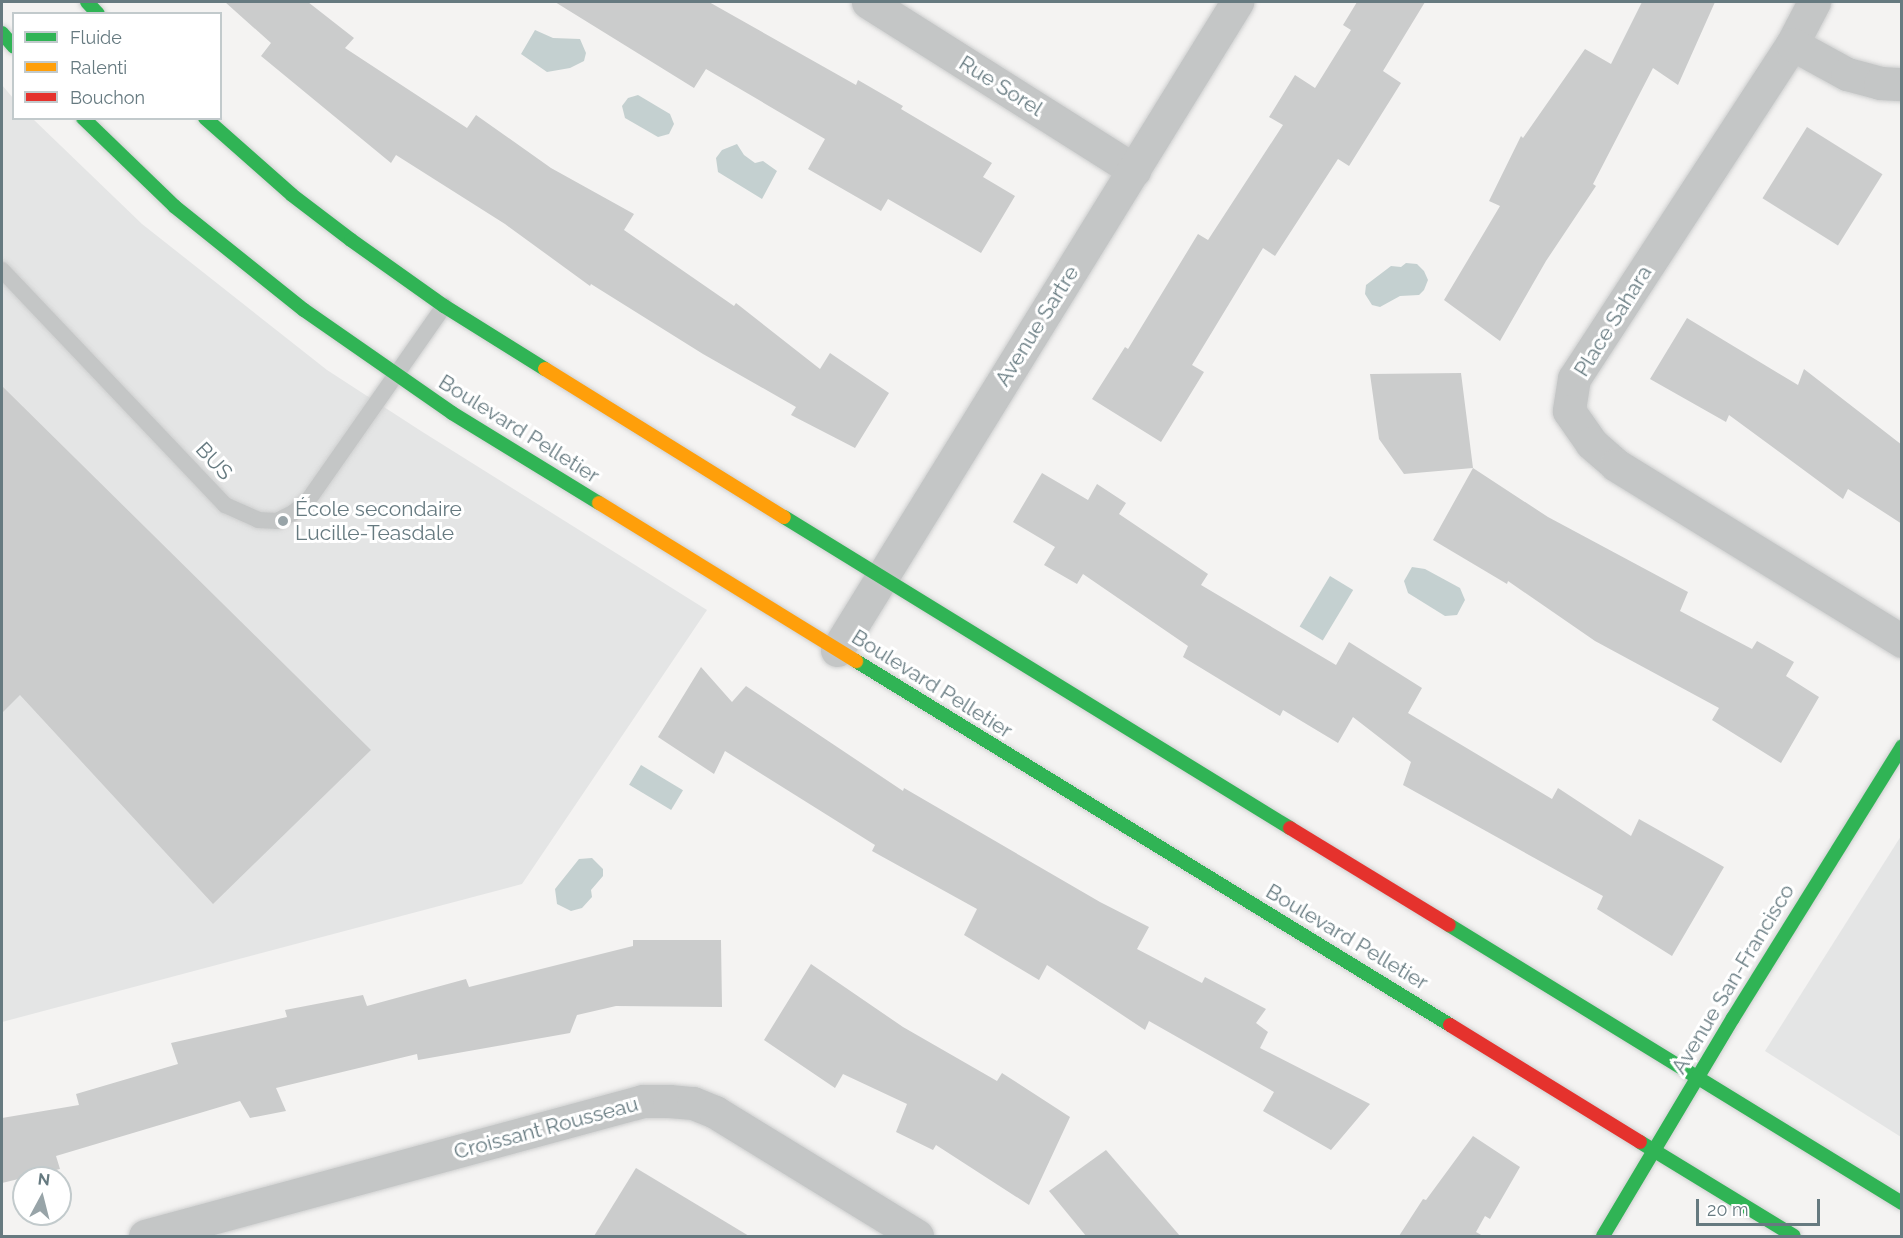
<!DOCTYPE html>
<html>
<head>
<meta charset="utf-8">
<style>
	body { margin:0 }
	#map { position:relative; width:1903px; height:1238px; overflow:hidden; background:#f4f3f2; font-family:Raleway,sans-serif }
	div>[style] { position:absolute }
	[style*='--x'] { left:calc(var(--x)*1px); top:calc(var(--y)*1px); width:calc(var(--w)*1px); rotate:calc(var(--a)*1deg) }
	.built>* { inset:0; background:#e4e5e5 }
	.water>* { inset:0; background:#c4d0d0; transform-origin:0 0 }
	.building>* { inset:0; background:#cbcccc; transform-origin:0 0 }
	.roads { filter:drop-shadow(0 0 2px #cecfcf) drop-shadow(0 0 2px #cecfcf) }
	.lane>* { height:16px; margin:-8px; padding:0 8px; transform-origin:8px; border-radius:8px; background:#c4c6c6 }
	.street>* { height:33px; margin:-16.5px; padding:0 16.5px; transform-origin:16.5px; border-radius:16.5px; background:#c4c6c6 }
	.fast>* { height:14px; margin:-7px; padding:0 7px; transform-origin:7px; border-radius:7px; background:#30b455 }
	.slow>* { height:14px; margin:-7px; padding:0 7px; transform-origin:7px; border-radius:7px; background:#ff9f0a }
	.jam>* { height:14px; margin:-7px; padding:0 7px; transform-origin:7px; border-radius:7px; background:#e5322d }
	.dots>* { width:16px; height:16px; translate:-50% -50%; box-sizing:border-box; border:3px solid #fff; border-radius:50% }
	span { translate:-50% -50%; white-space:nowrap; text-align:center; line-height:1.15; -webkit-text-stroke:6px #fff; paint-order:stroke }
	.street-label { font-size:21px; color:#667a80 }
	.poi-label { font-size:21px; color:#667a80 }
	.left { translate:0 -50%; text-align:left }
	.frame { position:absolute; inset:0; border:3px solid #667a80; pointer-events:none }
	.legend { position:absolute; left:12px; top:12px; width:210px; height:108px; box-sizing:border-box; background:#fff; border:2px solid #c2cacc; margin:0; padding:8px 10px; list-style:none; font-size:18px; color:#667a80 }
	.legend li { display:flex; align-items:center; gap:12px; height:30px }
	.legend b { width:30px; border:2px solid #c2cacc }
	.north { position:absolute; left:12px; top:1166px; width:60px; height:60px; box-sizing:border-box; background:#fff; border:2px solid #c2cacc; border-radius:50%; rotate:7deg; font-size:16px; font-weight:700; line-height:24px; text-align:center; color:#667a80 }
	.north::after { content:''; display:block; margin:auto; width:21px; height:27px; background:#98a4a8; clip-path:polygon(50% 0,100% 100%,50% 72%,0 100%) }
	.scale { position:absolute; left:1696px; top:1199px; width:124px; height:27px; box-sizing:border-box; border:3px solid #667a80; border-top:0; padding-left:8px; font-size:18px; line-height:21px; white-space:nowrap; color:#667a80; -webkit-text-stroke:4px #fff; paint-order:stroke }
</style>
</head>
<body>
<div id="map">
	<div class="built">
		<div style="clip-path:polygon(2px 85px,13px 98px,14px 118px,33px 119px,142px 224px,327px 370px,421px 431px,707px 610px,522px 884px,2px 1022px)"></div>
		<div style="clip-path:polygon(1901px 836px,1901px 1137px,1765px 1051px)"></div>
	</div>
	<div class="water">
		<div style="clip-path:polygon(535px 30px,553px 38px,580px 39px,586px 53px,584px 61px,570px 68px,547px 72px,521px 54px)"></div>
		<div style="clip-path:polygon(638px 95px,670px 114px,674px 124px,669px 134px,658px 137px,625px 118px,622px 106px,628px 98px)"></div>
		<div style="clip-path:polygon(737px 144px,744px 155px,755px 163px,763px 161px,777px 171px,762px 199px,718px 172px,716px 158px,722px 150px)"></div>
		<div style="clip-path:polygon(1406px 263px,1417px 264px,1424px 271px,1428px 280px,1424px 290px,1419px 295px,1400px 296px,1380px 307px,1372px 305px,1365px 294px,1366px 285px,1391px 266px,1401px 267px)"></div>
		<div style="clip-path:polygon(1412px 567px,1425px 569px,1460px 588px,1465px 600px,1457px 615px,1445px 616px,1408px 593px,1404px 581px)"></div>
		<div style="left:1330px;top:576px;width:27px;height:59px;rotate:31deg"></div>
		<div style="left:641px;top:765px;width:49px;height:23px;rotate:31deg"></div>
		<div style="clip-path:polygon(592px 858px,603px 869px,603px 876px,591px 890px,592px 897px,582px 908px,571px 911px,557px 904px,555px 889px,579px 859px)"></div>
	</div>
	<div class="building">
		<div style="clip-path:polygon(225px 2px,308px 2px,354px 38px,345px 48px,467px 128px,476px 115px,551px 168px,634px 214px,624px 230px,734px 306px,736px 303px,820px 369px,830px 353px,889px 393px,855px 448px,791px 415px,796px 407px,703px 354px,591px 284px,590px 286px,505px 224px,396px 155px,391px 163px,261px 56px,271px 43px)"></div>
		<div style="clip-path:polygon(555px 2px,709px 2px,856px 85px,858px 80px,903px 106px,901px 109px,992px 163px,983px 177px,1015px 196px,981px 253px,888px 199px,881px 211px,808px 169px,825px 139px,706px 69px,694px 88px)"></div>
		<div style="clip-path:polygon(1357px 2px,1425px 2px,1383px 71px,1401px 83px,1349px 166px,1338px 159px,1275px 256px,1263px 248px,1192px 365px,1204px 372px,1161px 442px,1092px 399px,1125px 347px,1128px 349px,1198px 234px,1208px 240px,1283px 125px,1269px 117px,1295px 75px,1315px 88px,1351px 30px,1343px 25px)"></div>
		<div style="clip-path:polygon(1642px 2px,1715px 2px,1678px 85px,1653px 68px,1593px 184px,1596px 186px,1546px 261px,1500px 341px,1444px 300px,1500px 206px,1489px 201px,1521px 136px,1523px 138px,1585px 49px,1611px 64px)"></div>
		<div style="left:1807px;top:127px;width:89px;height:84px;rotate:32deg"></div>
		<div style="clip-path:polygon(1687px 318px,1798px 385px,1804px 369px,1902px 445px,1902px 524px,1848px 489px,1843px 499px,1729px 415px,1726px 422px,1650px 379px)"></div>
		<div style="clip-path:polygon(1461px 373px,1473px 468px,1548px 517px,1688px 592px,1680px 611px,1752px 649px,1757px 641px,1794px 662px,1786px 676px,1819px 697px,1781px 763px,1712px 720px,1719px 708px,1595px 641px,1508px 581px,1507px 584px,1433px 540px,1473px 468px,1404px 474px,1379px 439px,1370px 374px)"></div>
		<div style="clip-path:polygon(2px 386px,371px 750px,213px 904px,20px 695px,2px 713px)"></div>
		<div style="clip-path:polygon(1042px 473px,1088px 500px,1097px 484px,1126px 503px,1119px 514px,1208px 574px,1201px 585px,1336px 665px,1349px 642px,1422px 688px,1408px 713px,1552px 799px,1558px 788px,1631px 836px,1639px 819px,1724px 867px,1672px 956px,1597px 909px,1603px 896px,1403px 785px,1411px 762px,1353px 717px,1338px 743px,1283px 710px,1280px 716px,1183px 657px,1188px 646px,1083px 574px,1077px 584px,1044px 565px,1055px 547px,1013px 522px)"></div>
		<div style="clip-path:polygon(701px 667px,732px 702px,746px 686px,903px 791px,904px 788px,1100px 902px,1149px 927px,1137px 949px,1202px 983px,1205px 977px,1266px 1009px,1256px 1023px,1268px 1032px,1260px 1048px,1370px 1104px,1331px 1150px,1263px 1111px,1274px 1092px,1149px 1021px,1145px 1030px,1047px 965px,1039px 980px,964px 935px,977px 909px,872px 851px,875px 845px,725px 751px,714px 774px,658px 737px)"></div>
		<div style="clip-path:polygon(633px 940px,721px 940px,722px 1007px,616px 1006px,577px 1015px,570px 1033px,418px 1060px,417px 1054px,334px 1074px,276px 1088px,286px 1111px,250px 1118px,240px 1101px,56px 1156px,60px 1169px,2px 1183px,2px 1118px,79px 1105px,76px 1094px,178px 1064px,171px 1043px,287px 1017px,285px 1010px,363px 995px,367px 1006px,466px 979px,469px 987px,633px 946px)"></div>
		<div style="clip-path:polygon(811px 964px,903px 1027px,997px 1081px,1002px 1073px,1070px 1117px,1029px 1205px,936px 1145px,933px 1150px,896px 1132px,907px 1104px,843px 1074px,835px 1088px,764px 1040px)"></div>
		<div style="clip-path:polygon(1473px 1136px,1520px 1167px,1490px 1219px,1485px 1216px,1476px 1232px,1483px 1236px,1399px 1236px,1423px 1199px,1426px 1200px)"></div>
		<div style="clip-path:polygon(1106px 1150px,1180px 1236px,1086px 1236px,1049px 1191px)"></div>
		<div style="clip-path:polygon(636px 1168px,749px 1236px,594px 1236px)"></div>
	</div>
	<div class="roads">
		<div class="lane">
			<div style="--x:2;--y:270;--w:324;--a:46.5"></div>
			<div style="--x:225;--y:505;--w:36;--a:24"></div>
			<div style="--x:258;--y:520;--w:19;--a:3"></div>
			<div style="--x:277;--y:521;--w:18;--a:-27"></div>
			<div style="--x:293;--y:513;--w:21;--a:-41"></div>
			<div style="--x:309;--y:499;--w:236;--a:-55"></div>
		</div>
		<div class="street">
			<div style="--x:868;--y:2;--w:315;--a:32.3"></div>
			<div style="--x:1814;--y:2;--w:47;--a:117.6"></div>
			<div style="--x:1792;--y:44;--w:399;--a:123.1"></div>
			<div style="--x:1574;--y:378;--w:33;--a:99"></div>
			<div style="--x:1569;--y:411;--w:39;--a:55"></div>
			<div style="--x:1591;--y:443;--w:33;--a:41"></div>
			<div style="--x:1616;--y:465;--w:336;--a:31.6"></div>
			<div style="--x:1792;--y:44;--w:63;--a:28.6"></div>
			<div style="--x:1847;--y:74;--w:34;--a:15"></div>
			<div style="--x:1880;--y:83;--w:22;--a:3"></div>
			<div style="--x:837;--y:650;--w:762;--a:-58.31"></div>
			<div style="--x:145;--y:1236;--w:516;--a:-15.17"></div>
			<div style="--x:643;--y:1101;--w:26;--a:0"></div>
			<div style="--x:669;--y:1101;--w:24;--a:5"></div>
			<div style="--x:693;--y:1103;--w:24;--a:22"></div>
			<div style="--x:715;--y:1112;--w:237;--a:31.5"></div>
		</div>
		<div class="fast">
			<div style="--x:87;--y:2;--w:16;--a:47"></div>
			<div style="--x:2;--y:33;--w:18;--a:49"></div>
			<div style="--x:83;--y:118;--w:127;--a:44"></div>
			<div style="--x:174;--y:206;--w:166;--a:38.7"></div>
			<div style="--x:304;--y:310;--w:180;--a:34.8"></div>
			<div style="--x:452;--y:413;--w:172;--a:31.5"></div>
			<div style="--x:205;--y:118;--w:116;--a:41.5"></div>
			<div style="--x:292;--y:195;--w:74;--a:37.3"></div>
			<div style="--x:351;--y:240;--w:114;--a:35.4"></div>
			<div style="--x:444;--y:306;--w:119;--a:32"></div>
			<div style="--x:784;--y:517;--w:594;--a:31.58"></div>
			<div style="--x:856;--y:661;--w:697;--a:31.5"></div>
			<div style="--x:1449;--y:925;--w:532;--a:31.54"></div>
			<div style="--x:1640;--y:1142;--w:180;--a:31.4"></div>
			<div style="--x:1603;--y:1236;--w:254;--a:-59.2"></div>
			<div style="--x:1733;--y:1018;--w:320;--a:-58.1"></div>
		</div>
		<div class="slow">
			<div style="--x:545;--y:369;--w:281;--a:31.8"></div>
			<div style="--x:599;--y:503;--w:302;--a:31.6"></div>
		</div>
		<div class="jam">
			<div style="--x:1290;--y:828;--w:186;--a:31.4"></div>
			<div style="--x:1450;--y:1025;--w:223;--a:31.6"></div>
		</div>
	</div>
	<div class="dots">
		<div style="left:283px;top:521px;background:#98a4a8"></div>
	</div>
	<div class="street-label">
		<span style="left:1001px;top:86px;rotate:32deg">Rue Sorel</span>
		<span style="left:1613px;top:321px;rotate:-58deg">Place Sahara</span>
		<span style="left:1037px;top:326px;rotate:-58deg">Avenue Sartre</span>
		<span style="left:519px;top:429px;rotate:32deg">Boulevard Pelletier</span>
		<span style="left:214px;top:461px;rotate:47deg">BUS</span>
		<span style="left:932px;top:684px;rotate:32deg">Boulevard Pelletier</span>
		<span style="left:1347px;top:937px;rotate:31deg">Boulevard Pelletier</span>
		<span style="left:1733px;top:979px;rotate:-59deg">Avenue San-Francisco</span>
		<span style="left:546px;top:1128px;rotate:-15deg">Croissant Rousseau</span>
	</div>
	<div class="poi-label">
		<span class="left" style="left:295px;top:521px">École secondaire<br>Lucille-Teasdale</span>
	</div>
	<div class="frame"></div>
	<ul class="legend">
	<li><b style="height:8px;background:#30b455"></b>Fluide</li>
	<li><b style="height:8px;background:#ff9f0a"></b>Ralenti</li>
	<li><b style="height:8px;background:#e5322d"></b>Bouchon</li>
	</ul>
	<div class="north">N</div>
	<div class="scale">20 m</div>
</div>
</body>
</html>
